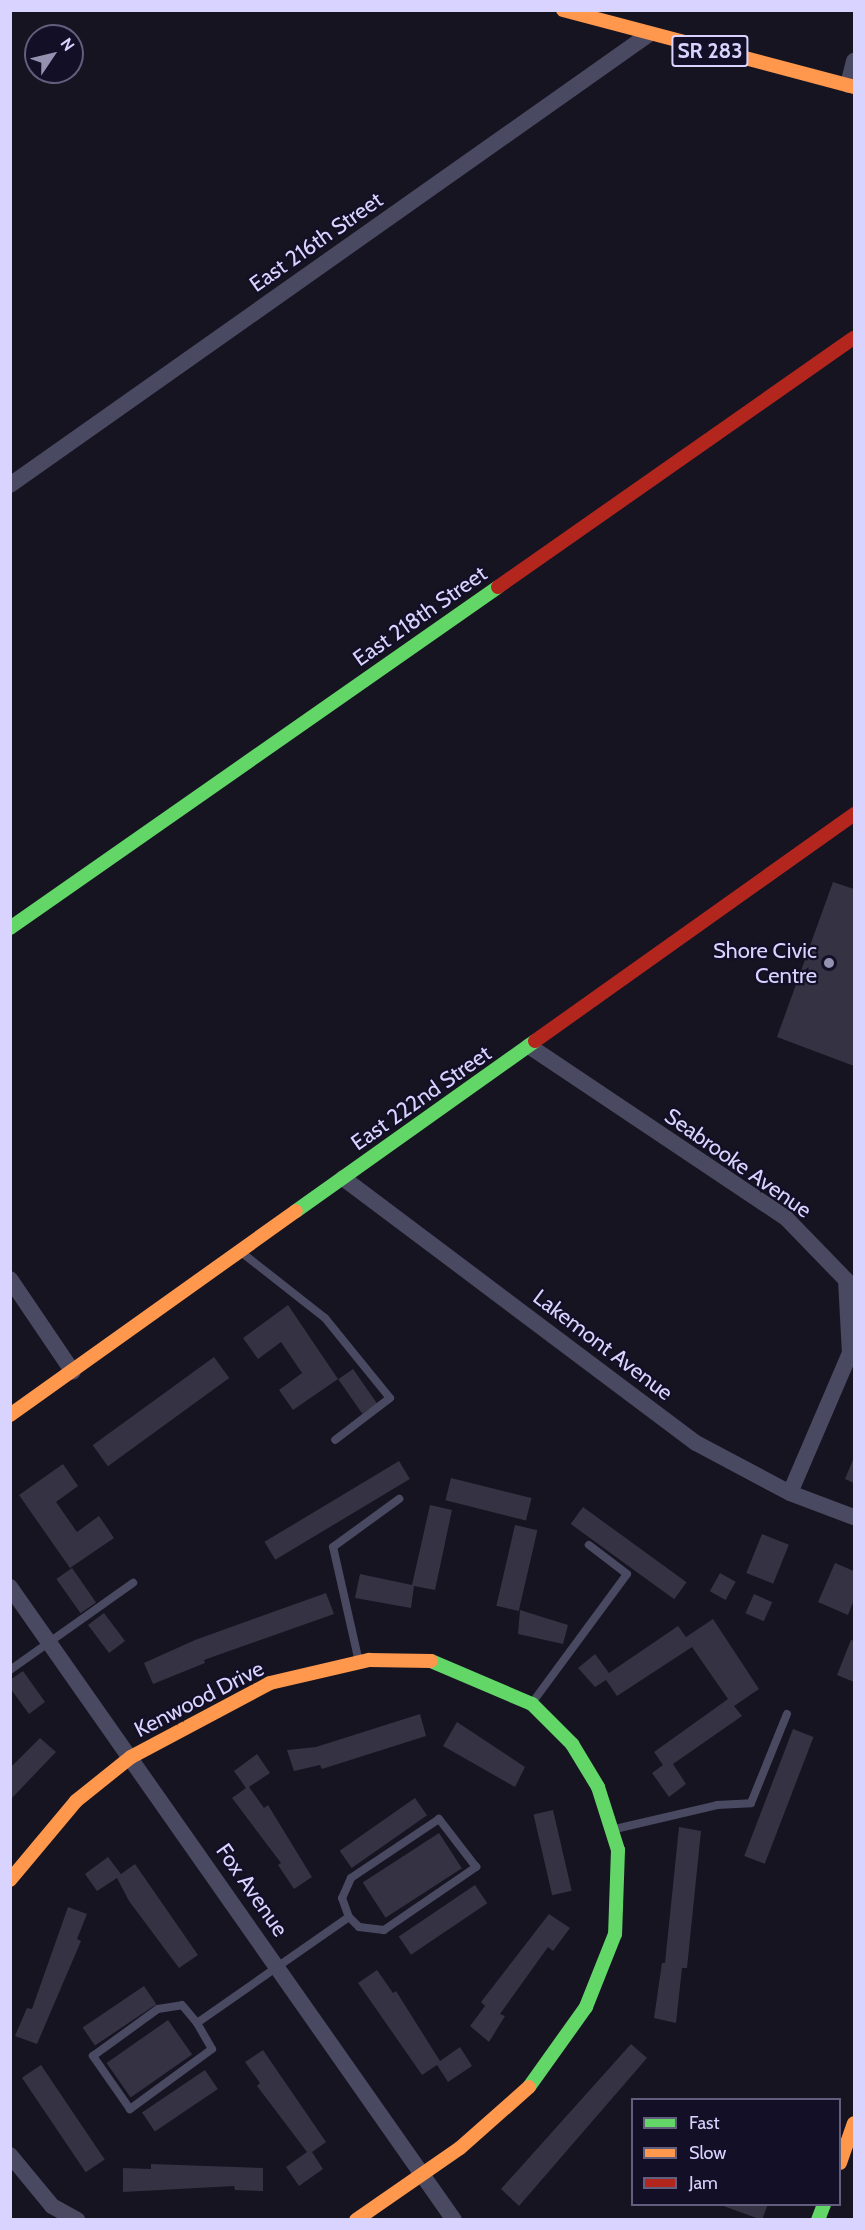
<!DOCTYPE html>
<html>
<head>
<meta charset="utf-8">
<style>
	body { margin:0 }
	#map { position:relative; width:865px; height:2230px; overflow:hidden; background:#161421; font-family:Cabin,sans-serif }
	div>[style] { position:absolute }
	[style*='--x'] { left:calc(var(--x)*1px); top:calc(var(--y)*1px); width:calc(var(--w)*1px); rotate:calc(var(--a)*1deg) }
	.building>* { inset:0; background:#343243; transform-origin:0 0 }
	.lane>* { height:8px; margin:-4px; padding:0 4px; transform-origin:4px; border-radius:4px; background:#4a4962 }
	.street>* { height:16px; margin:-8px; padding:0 8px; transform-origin:8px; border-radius:8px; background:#4a4962 }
	.fast>* { height:14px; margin:-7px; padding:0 7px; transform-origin:7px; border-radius:7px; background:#63d668 }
	.slow>* { height:14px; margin:-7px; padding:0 7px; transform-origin:7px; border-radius:7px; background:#ff974d }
	.jam>* { height:14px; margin:-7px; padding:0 7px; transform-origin:7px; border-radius:7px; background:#b3261e }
	.dots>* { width:16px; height:16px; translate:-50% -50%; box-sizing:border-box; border:3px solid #130f26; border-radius:50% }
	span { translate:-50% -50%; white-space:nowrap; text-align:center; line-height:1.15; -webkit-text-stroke:4.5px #130f26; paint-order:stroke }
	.shield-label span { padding:2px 4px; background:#130f26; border:2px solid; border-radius:4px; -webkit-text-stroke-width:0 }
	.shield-label { font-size:21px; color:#d9d4ff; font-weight:700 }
	.street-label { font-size:22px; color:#d9d4ff }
	.poi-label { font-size:22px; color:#d9d4ff }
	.right { translate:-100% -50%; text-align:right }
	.frame { position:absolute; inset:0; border:12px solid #d9d4ff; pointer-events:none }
	.legend { position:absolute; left:631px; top:2098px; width:210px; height:108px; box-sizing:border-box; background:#130f26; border:2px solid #625e7d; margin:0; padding:8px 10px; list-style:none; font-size:18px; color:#d9d4ff }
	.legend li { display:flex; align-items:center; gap:12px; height:30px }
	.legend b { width:30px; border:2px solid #625e7d }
	.north { position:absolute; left:24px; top:24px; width:60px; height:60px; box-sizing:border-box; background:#130f26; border:2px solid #625e7d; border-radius:50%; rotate:55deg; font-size:16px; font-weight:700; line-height:24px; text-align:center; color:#d9d4ff }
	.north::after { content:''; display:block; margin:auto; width:21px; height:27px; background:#9591b1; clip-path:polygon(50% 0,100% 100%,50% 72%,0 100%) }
</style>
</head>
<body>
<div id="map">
	<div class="building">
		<div style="clip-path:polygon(833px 882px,854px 889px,854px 1066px,777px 1037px)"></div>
		<div style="clip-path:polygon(288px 1305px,338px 1379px,293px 1410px,279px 1390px,302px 1373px,281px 1342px,258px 1359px,243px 1338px)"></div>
		<div style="left:214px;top:1357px;width:26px;height:150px;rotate:54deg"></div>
		<div style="left:353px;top:1369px;width:42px;height:18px;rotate:55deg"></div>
		<div style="clip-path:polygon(854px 1457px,854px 1483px,845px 1479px)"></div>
		<div style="left:399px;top:1461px;width:21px;height:157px;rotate:59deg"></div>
		<div style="clip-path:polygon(63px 1464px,78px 1486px,56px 1502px,77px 1532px,99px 1516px,114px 1538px,70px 1568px,19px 1495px)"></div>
		<div style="left:451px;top:1478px;width:83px;height:23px;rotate:14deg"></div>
		<div style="clip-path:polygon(430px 1505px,452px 1510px,435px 1590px,414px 1586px,411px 1608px,355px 1598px,360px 1574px,412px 1585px)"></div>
		<div style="left:583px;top:1507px;width:128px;height:21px;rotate:36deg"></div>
		<div style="left:515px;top:1525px;width:23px;height:83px;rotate:13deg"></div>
		<div style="left:762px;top:1534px;width:29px;height:42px;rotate:22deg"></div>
		<div style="clip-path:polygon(835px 1563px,854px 1571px,854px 1600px,848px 1615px,818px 1602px)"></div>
		<div style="left:72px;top:1568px;width:42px;height:19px;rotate:55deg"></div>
		<div style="left:720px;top:1573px;width:18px;height:21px;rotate:29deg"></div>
		<div style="clip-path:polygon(326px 1593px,334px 1614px,204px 1660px,205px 1663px,153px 1684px,144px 1663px,195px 1640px)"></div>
		<div style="left:754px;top:1594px;width:20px;height:21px;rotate:24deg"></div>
		<div style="clip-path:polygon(520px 1610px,568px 1625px,563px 1644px,518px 1634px)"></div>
		<div style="left:104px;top:1613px;width:35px;height:20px;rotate:53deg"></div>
		<div style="clip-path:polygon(713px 1619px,759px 1689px,734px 1706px,742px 1716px,673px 1764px,686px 1784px,669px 1797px,652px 1773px,663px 1765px,654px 1752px,728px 1699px,692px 1647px,617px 1696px,606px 1680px,595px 1687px,578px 1668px,595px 1654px,609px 1673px,678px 1626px,686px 1637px)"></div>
		<div style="clip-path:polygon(851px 1640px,854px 1641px,854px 1682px,837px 1675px)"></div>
		<div style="clip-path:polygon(23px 1671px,45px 1702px,29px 1714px,10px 1688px,10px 1680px)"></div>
		<div style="clip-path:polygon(420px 1714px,426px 1736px,322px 1769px,320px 1765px,294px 1771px,287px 1750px,316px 1747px)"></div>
		<div style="clip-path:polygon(457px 1722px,525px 1767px,515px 1787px,443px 1746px)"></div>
		<div style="left:793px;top:1729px;width:22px;height:136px;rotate:21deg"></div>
		<div style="clip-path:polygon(40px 1738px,56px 1752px,10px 1800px,10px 1768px)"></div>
		<div style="clip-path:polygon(257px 1754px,270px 1773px,249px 1787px,264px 1808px,268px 1805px,312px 1877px,294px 1889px,278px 1865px,281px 1863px,232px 1798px,246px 1788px,234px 1771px)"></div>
		<div style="left:415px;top:1798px;width:21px;height:92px;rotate:55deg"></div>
		<div style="left:553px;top:1810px;width:83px;height:20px;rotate:77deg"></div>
		<div style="clip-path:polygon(679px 1827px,701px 1831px,687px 1968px,682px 1968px,676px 2023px,654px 2018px,662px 1963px,665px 1963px)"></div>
		<div style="left:439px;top:1833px;width:42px;height:91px;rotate:57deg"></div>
		<div style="clip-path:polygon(108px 1857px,121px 1874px,135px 1864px,198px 1955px,179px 1968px,129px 1901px,117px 1878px,97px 1891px,85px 1874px)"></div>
		<div style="left:475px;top:1885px;width:22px;height:92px;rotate:56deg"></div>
		<div style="clip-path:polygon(68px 1907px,87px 1914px,77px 1939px,81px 1941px,37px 2044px,15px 2036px,27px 2008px,32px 2009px)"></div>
		<div style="clip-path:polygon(549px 1914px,570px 1928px,553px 1951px,548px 1947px,500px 2014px,505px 2016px,489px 2042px,470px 2026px,485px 2006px,481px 2002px)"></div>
		<div style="clip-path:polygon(377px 1970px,393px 1993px,396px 1991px,440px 2061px,460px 2047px,472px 2066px,448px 2082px,437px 2065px,422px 2075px,358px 1983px)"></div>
		<div style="left:144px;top:1986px;width:22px;height:74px;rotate:56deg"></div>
		<div style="left:168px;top:2020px;width:42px;height:75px;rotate:55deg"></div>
		<div style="clip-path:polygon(631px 2044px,647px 2058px,519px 2206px,501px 2189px)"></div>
		<div style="clip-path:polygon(263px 2050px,326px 2142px,312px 2152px,323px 2169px,299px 2186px,286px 2167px,307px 2152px,257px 2086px,260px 2083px,245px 2062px)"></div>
		<div style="left:41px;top:2065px;width:114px;height:23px;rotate:56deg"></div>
		<div style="left:205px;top:2070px;width:23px;height:76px;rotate:56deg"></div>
		<div style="clip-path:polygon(151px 2164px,263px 2168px,263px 2191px,235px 2190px,234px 2186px,123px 2192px,123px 2168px,151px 2169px)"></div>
		<div style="clip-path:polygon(718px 2204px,768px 2204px,762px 2220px)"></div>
	</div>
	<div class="lane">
		<div style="--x:241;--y:1252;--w:107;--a:38.2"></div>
		<div style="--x:325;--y:1318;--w:103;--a:50.9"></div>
		<div style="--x:390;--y:1398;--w:69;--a:142.6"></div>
		<div style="--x:359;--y:1662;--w:118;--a:-102.7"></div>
		<div style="--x:333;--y:1547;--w:82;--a:-36"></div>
		<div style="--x:10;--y:1670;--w:151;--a:-35.3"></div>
		<div style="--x:532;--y:1703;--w:160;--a:-53.6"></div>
		<div style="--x:627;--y:1574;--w:48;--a:-142.7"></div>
		<div style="--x:615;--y:1829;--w:105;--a:-13.2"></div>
		<div style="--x:717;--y:1805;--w:34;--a:-3"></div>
		<div style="--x:751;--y:1803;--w:96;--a:-68"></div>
		<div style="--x:197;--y:2023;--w:30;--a:60"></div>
		<div style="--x:212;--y:2049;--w:102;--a:143.8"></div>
		<div style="--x:130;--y:2109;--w:65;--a:-124.9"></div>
		<div style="--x:93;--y:2056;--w:80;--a:-35.9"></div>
		<div style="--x:158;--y:2009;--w:24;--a:-9"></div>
		<div style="--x:182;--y:2005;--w:23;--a:50"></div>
		<div style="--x:197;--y:2023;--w:185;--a:-34.9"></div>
		<div style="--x:349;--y:1917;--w:14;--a:45"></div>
		<div style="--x:359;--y:1927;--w:25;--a:7"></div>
		<div style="--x:384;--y:1930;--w:112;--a:-34.4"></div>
		<div style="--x:476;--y:1867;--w:61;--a:-127.6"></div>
		<div style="--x:439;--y:1819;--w:106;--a:146.2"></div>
		<div style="--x:351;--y:1878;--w:22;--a:114"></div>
		<div style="--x:342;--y:1898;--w:20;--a:70"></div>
	</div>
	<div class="street">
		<div style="--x:848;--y:85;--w:25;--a:-76"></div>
		<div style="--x:10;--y:485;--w:781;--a:-35.2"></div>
		<div style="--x:529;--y:1046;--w:309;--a:33.8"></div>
		<div style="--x:786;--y:1218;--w:86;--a:45.9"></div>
		<div style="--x:846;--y:1280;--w:73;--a:86.9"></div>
		<div style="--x:850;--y:1353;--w:152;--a:113.2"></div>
		<div style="--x:343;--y:1178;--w:441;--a:36.9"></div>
		<div style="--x:696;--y:1443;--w:106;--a:28"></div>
		<div style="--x:790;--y:1493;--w:68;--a:20.6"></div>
		<div style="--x:10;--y:1279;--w:112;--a:55.9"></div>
		<div style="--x:10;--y:1587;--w:773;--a:54.95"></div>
		<div style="--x:10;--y:2155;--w:66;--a:50.5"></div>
		<div style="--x:52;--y:2206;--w:29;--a:29"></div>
	</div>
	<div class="fast">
		<div style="--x:10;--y:928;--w:595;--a:-34.94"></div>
		<div style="--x:296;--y:1211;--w:293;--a:-35.4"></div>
		<div style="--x:431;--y:1661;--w:110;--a:23.1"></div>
		<div style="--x:532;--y:1704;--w:57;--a:45"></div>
		<div style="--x:572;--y:1744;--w:50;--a:58.8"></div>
		<div style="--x:598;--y:1787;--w:66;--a:72.4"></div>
		<div style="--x:618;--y:1850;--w:84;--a:92"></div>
		<div style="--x:615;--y:1934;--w:79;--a:111.7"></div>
		<div style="--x:586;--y:2007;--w:98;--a:125.5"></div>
		<div style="--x:818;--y:2220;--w:17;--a:-69"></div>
	</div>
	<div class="slow">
		<div style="--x:563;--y:10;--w:301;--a:14.8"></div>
		<div style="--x:10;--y:1415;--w:351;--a:-35.5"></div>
		<div style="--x:10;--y:1880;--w:103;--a:-50.1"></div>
		<div style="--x:76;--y:1801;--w:70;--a:-38.7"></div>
		<div style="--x:131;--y:1757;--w:157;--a:-28"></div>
		<div style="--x:270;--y:1683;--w:102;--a:-13.1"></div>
		<div style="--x:369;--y:1660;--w:62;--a:0.9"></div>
		<div style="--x:840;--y:2163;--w:42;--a:-70.7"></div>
		<div style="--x:356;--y:2220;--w:126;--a:-34.7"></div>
		<div style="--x:460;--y:2148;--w:92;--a:-41.5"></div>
	</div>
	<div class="jam">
		<div style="--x:498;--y:587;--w:434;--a:-35"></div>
		<div style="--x:535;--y:1041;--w:392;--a:-35.4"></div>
	</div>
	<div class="dots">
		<div style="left:829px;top:963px;background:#9591b1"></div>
	</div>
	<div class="shield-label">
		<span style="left:710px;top:51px">SR 283</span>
	</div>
	<div class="street-label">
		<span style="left:316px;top:242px;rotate:-35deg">East 216th Street</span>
		<span style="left:420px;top:616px;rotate:-35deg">East 218th Street</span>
		<span style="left:421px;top:1098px;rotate:-35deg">East 222nd Street</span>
		<span style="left:738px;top:1163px;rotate:35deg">Seabrooke Avenue</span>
		<span style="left:603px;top:1345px;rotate:37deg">Lakemont Avenue</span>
		<span style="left:199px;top:1699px;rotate:-27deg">Kenwood Drive</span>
		<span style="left:252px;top:1890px;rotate:55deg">Fox Avenue</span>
	</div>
	<div class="poi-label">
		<span class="right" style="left:817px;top:963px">Shore Civic<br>Centre</span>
	</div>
	<div class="frame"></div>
	<ul class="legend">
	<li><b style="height:8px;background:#63d668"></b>Fast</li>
	<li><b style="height:8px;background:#ff974d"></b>Slow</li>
	<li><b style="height:8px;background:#b3261e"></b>Jam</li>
	</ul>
	<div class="north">N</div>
</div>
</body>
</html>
